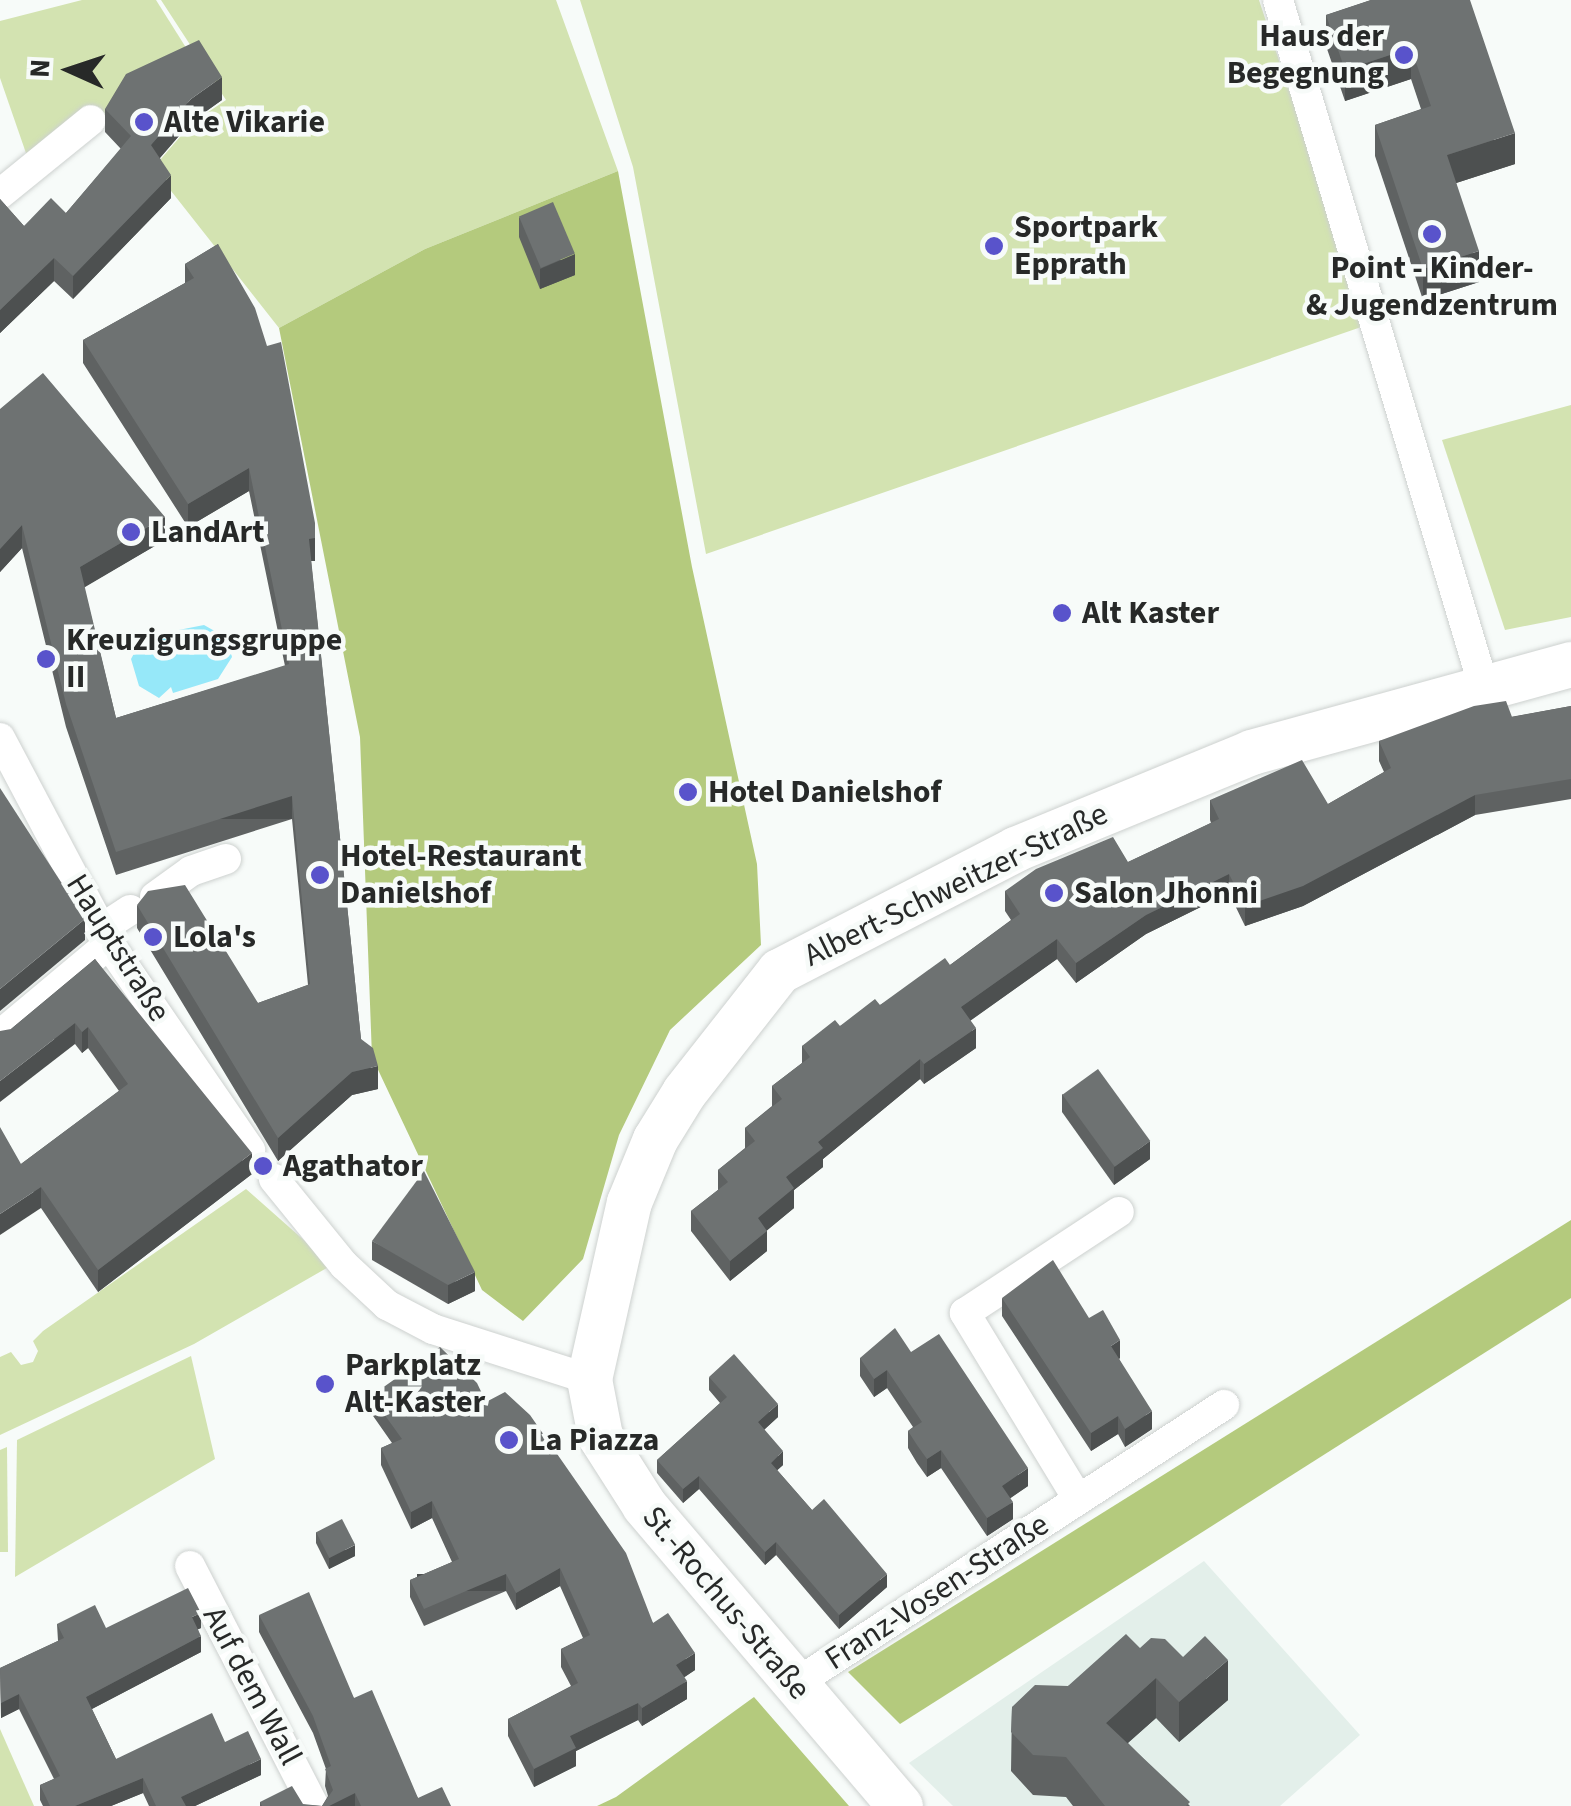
<!DOCTYPE html>
<html>
<head>
<meta charset="utf-8">
<style>
	body { margin:0 }
	#map { position:relative; width:1571px; height:1806px; overflow:hidden; background:#f7fbf9; font-family:"Source Sans 3",sans-serif }
	div>[style] { position:absolute }
	[style*='--x'] { left:calc(var(--x)*1px); top:calc(var(--y)*1px); width:calc(var(--w)*1px); rotate:calc(var(--a)*1deg) }
	.built>* { inset:0; background:#e3efea }
	.green>* { inset:0; background:#d3e3b1 }
	.forest>* { inset:0; background:#b4ca7d }
	.water>* { inset:0; background:#96e8f9 }
	.roads { filter:drop-shadow(0 0 2px #cdd1cf) drop-shadow(0 0 2px #cdd1cf) }
	.street>* { height:30px; margin:-15px; padding:0 15px; transform-origin:15px; border-radius:15px; background:#fff }
	.secondary>* { height:45px; margin:-22.5px; padding:0 22.5px; transform-origin:22.5px; border-radius:22.5px; background:#fff }
	.wall>* { inset:0; background:#5f6262 }
	.shaded-wall>* { inset:0; background:#4d5050; transform-origin:0 0 }
	.building>* { inset:0; background:#6e7272; transform-origin:0 0 }
	.dots>* { width:28px; height:28px; translate:-50% -50%; box-sizing:border-box; border:5px solid #f7fbf9; border-radius:50% }
	span { translate:-50% -50%; white-space:nowrap; text-align:center; line-height:1.15; -webkit-text-stroke:9px #f7fbf9; paint-order:stroke }
	.poi-label { font-size:32px; color:#272928; font-weight:700 }
	.right { translate:-100% -50%; text-align:right }
	.left { translate:0 -50%; text-align:left }
	.street-label { font-size:32px; color:#272928 }
	.north { position:absolute; left:20px; top:20px; width:100px; height:100px; -webkit-text-stroke:8px #f7fbf9; paint-order:stroke; rotate:273deg; font-size:28px; font-weight:700; line-height:40px; text-align:center; color:#272928 }
	.north::after { content:''; display:block; margin:auto; width:35px; height:45px; background:#272928; clip-path:polygon(50% 0,100% 100%,50% 72%,0 100%) }
</style>
</head>
<body>
<div id="map">
	<div class="built">
		<div style="clip-path:polygon(1204px 1561px,1360px 1735px,1280px 1806px,953px 1806px,909px 1763px)"></div>
	</div>
	<div class="green">
		<div style="clip-path:polygon(82px 0,156px 0,190px 54px,99px 121px,27px 156px,0 78px,0 21px)"></div>
		<div style="clip-path:polygon(161px 0,556px 0,618px 171px,425px 249px,279px 328px,153px 168px,192px 123px,226px 100px)"></div>
		<div style="clip-path:polygon(580px 0,1259px 0,1367px 325px,706px 554px,633px 167px)"></div>
		<div style="clip-path:polygon(1571px 405px,1571px 617px,1505px 630px,1442px 440px)"></div>
		<div style="clip-path:polygon(246px 1189px,332px 1265px,194px 1344px,0 1435px,0 1357px,11px 1352px,21px 1365px,33px 1362px,38px 1351px,33px 1341px,43px 1331px)"></div>
		<div style="clip-path:polygon(191px 1356px,215px 1459px,15px 1577px,17px 1440px)"></div>
		<div style="clip-path:polygon(7px 1447px,8px 1552px,0 1552px,0 1450px)"></div>
		<div style="clip-path:polygon(0 1729px,34px 1806px,0 1806px)"></div>
	</div>
	<div class="forest">
		<div style="clip-path:polygon(618px 171px,692px 567px,757px 864px,761px 945px,670px 1030px,619px 1135px,583px 1259px,523px 1321px,482px 1290px,372px 1057px,360px 737px,279px 328px,425px 249px)"></div>
		<div style="clip-path:polygon(1571px 1220px,1571px 1298px,900px 1724px,848px 1672px)"></div>
		<div style="clip-path:polygon(754px 1697px,849px 1806px,597px 1806px,616px 1797px)"></div>
	</div>
	<div class="water">
		<div style="clip-path:polygon(204px 625px,227px 638px,232px 657px,218px 679px,173px 693px,171px 687px,159px 698px,139px 686px,131px 659px,143px 637px)"></div>
	</div>
	<div class="roads">
		<div class="street">
			<div style="--x:1278;--y:0;--w:714;--a:73.32"></div>
			<div style="--x:0;--y:194;--w:117;--a:-39.1"></div>
			<div style="--x:0;--y:738;--w:233;--a:62.1"></div>
			<div style="--x:109;--y:944;--w:250;--a:55.6"></div>
			<div style="--x:155;--y:897;--w:44;--a:-35.8"></div>
			<div style="--x:191;--y:871;--w:37;--a:-19"></div>
			<div style="--x:101;--y:929;--w:35;--a:-33"></div>
			<div style="--x:0;--y:1035;--w:142;--a:-39.9"></div>
			<div style="--x:274;--y:1179;--w:111;--a:50.9"></div>
			<div style="--x:344;--y:1265;--w:59;--a:42.9"></div>
			<div style="--x:387;--y:1305;--w:52;--a:27.6"></div>
			<div style="--x:433;--y:1329;--w:164;--a:17.8"></div>
			<div style="--x:1078;--y:1499;--w:218;--a:-121.3"></div>
			<div style="--x:965;--y:1313;--w:184;--a:-33.3"></div>
			<div style="--x:190;--y:1566;--w:270;--a:62.7"></div>
			<div style="--x:795;--y:1684;--w:512;--a:-33.04"></div>
		</div>
		<div class="secondary">
			<div style="--x:900;--y:1806;--w:395;--a:-130.4"></div>
			<div style="--x:644;--y:1505;--w:82;--a:-122.5"></div>
			<div style="--x:600;--y:1436;--w:58;--a:-100.9"></div>
			<div style="--x:589;--y:1379;--w:181;--a:-77.3"></div>
			<div style="--x:629;--y:1202;--w:68;--a:-67.6"></div>
			<div style="--x:655;--y:1139;--w:55;--a:-58.3"></div>
			<div style="--x:684;--y:1092;--w:154;--a:-51.9"></div>
			<div style="--x:779;--y:971;--w:266;--a:-27.3"></div>
			<div style="--x:1015;--y:849;--w:255;--a:-22.3"></div>
			<div style="--x:1251;--y:752;--w:332;--a:-15.4"></div>
		</div>
	</div>
	<div class="wall">
		<div style="clip-path:polygon(1371px 0,1515px 164px,1456px 183px,1479px 282px,1423px 300px,1375px 156px,1375px 125px,1421px 109px,1411px 79px,1345px 101px,1326px 46px,1326px 15px)"></div>
		<div style="clip-path:polygon(222px 100px,191px 122px,160px 158px,171px 198px,73px 299px,54px 281px,0 333px,0 199px,24px 226px,66px 213px,121px 149px,105px 132px,105px 109px)"></div>
		<div style="clip-path:polygon(519px 217px,575px 275px,540px 289px,519px 237px)"></div>
		<div style="clip-path:polygon(218px 244px,315px 561px,311px 561px,361px 1039px,378px 1089px,352px 1095px,278px 1161px,137px 928px,137px 905px,258px 1003px,308px 985px,292px 819px,116px 875px,66px 727px,22px 548px,0 572px,0 409px,165px 540px,84px 587px,116px 718px,285px 666px,249px 491px,188px 527px,83px 363px,83px 340px,185px 283px,185px 264px)"></div>
		<div style="clip-path:polygon(1571px 706px,1571px 799px,1475px 815px,1303px 906px,1245px 926px,1229px 893px,1146px 934px,1076px 983px,1057px 959px,970px 1021px,976px 1048px,924px 1084px,920px 1079px,823px 1159px,823px 1167px,794px 1190px,794px 1208px,767px 1230px,767px 1251px,730px 1281px,691px 1231px,691px 1211px,718px 1190px,718px 1170px,745px 1148px,745px 1128px,772px 1106px,772px 1086px,802px 1063px,802px 1046px,880px 1005px,950px 965px,1011px 920px,1005px 911px,1005px 891px,1128px 862px,1211px 823px,1210px 820px,1210px 800px,1328px 804px,1384px 772px,1379px 761px,1379px 741px)"></div>
		<div style="clip-path:polygon(95px 959px,252px 1174px,98px 1292px,41px 1208px,21px 1164px,119px 1091px,88px 1048px,82px 1053px,75px 1044px,11px 1029px)"></div>
		<div style="clip-path:polygon(1062px 1094px,1150px 1159px,1114px 1185px,1062px 1112px)"></div>
		<div style="clip-path:polygon(372px 1241px,475px 1291px,448px 1304px,372px 1260px)"></div>
		<div style="clip-path:polygon(1002px 1298px,1120px 1358px,1119px 1359px,1152px 1429px,1125px 1447px,1118px 1434px,1091px 1451px,1002px 1316px)"></div>
		<div style="clip-path:polygon(911px 1352px,1028px 1486px,1010px 1498px,1013px 1519px,987px 1536px,941px 1468px,927px 1477px,917px 1463px,908px 1448px,908px 1431px,913px 1427px,887px 1388px,874px 1397px,860px 1376px,860px 1358px)"></div>
		<div style="clip-path:polygon(709px 1377px,778px 1417px,764px 1430px,783px 1465px,777px 1470px,812px 1510px,887px 1587px,839px 1629px,776px 1555px,765px 1565px,699px 1489px,683px 1503px,657px 1473px,657px 1460px,720px 1403px,709px 1390px)"></div>
		<div style="clip-path:polygon(371px 1396px,486px 1402px,653px 1623px,695px 1670px,684px 1677px,687px 1699px,642px 1726px,638px 1720px,576px 1751px,576px 1766px,534px 1787px,508px 1736px,508px 1719px,571px 1686px,561px 1667px,561px 1649px,583px 1638px,560px 1586px,516px 1610px,506px 1591px,424px 1626px,410px 1597px,410px 1580px,452px 1562px,432px 1518px,411px 1529px,381px 1465px,381px 1448px,392px 1443px,371px 1413px)"></div>
		<div style="clip-path:polygon(316px 1532px,355px 1556px,329px 1569px,316px 1543px)"></div>
		<div style="clip-path:polygon(259px 1615px,354px 1698px,418px 1798px,451px 1806px,260px 1806px,260px 1802px,322px 1806px,328px 1796px,325px 1786px,326px 1769px,313px 1733px,259px 1632px)"></div>
		<div style="clip-path:polygon(57px 1624px,106px 1628px,201px 1628px,198px 1629px,201px 1652px,92px 1709px,116px 1759px,225px 1742px,261px 1775px,195px 1806px,149px 1806px,143px 1793px,111px 1806px,43px 1806px,40px 1800px,40px 1785px,54px 1779px,19px 1709px,1px 1718px,0 1668px,58px 1641px)"></div>
		<div style="clip-path:polygon(1140px 1648px,1183px 1657px,1228px 1700px,1179px 1742px,1156px 1718px,1128px 1743px,1190px 1806px,1073px 1806px,1066px 1797px,1033px 1795px,1011px 1771px,1012px 1707px,1068px 1686px)"></div>
	</div>
	<div class="shaded-wall">
		<div style="clip-path:polygon(1411px 48px,1411px 79px,1345px 101px,1345px 70px)"></div>
		<div style="clip-path:polygon(222px 77px,222px 100px,191px 122px,151px 168px,151px 145px,191px 99px)"></div>
		<div style="clip-path:polygon(1515px 133px,1515px 164px,1447px 186px,1447px 155px)"></div>
		<div style="clip-path:polygon(171px 175px,171px 198px,73px 299px,73px 276px)"></div>
		<div style="clip-path:polygon(1479px 251px,1479px 282px,1423px 300px,1423px 269px)"></div>
		<div style="clip-path:polygon(575px 254px,575px 275px,540px 289px,540px 269px)"></div>
		<div style="clip-path:polygon(54px 258px,54px 281px,0 333px,0 310px)"></div>
		<div style="clip-path:polygon(249px 468px,249px 491px,188px 527px,188px 504px)"></div>
		<div style="clip-path:polygon(165px 517px,165px 540px,80px 590px,80px 567px)"></div>
		<div style="clip-path:polygon(22px 525px,22px 548px,0 572px,0 549px)"></div>
		<div style="left:315px;top:538px;width:23px;height:6px;rotate:90deg"></div>
		<div style="clip-path:polygon(1475px 795px,1475px 815px,1303px 906px,1245px 926px,1245px 906px)"></div>
		<div style="left:292px;top:796px;width:23px;height:185px;rotate:90deg"></div>
		<div style="clip-path:polygon(1229px 874px,1229px 893px,1146px 934px,1076px 983px,1076px 963px,1146px 915px)"></div>
		<div style="clip-path:polygon(85px 919px,85px 940px,0 1011px,0 989px)"></div>
		<div style="clip-path:polygon(1057px 939px,1057px 959px,961px 1027px,961px 1007px)"></div>
		<div style="clip-path:polygon(75px 1023px,75px 1044px,0 1102px,0 1081px)"></div>
		<div style="clip-path:polygon(88px 1027px,88px 1048px,82px 1053px,82px 1032px)"></div>
		<div style="clip-path:polygon(976px 1028px,976px 1048px,924px 1084px,924px 1064px)"></div>
		<div style="clip-path:polygon(920px 1059px,920px 1079px,823px 1159px,823px 1167px,794px 1190px,794px 1208px,758px 1238px,758px 1218px,786px 1177px,818px 1142px)"></div>
		<div style="clip-path:polygon(378px 1066px,378px 1089px,352px 1095px,278px 1161px,278px 1138px,352px 1072px)"></div>
		<div style="clip-path:polygon(1150px 1141px,1150px 1159px,1114px 1185px,1114px 1167px)"></div>
		<div style="clip-path:polygon(252px 1153px,252px 1174px,98px 1292px,98px 1270px)"></div>
		<div style="clip-path:polygon(41px 1187px,41px 1208px,0 1235px,0 1214px)"></div>
		<div style="clip-path:polygon(767px 1231px,767px 1251px,730px 1281px,730px 1261px)"></div>
		<div style="clip-path:polygon(475px 1272px,475px 1291px,448px 1304px,448px 1285px)"></div>
		<div style="clip-path:polygon(1120px 1340px,1120px 1358px,1111px 1364px,1111px 1346px)"></div>
		<div style="clip-path:polygon(887px 1370px,887px 1388px,874px 1397px,874px 1379px)"></div>
		<div style="clip-path:polygon(778px 1404px,778px 1417px,758px 1435px,758px 1422px)"></div>
		<div style="clip-path:polygon(1152px 1411px,1152px 1429px,1125px 1447px,1125px 1429px)"></div>
		<div style="clip-path:polygon(1118px 1416px,1118px 1434px,1091px 1451px,1091px 1433px)"></div>
		<div style="clip-path:polygon(941px 1450px,941px 1468px,927px 1477px,927px 1459px)"></div>
		<div style="clip-path:polygon(783px 1451px,783px 1465px,771px 1476px,771px 1463px)"></div>
		<div style="clip-path:polygon(1028px 1468px,1028px 1486px,1002px 1504px,1002px 1486px)"></div>
		<div style="clip-path:polygon(699px 1476px,699px 1489px,683px 1503px,683px 1489px)"></div>
		<div style="clip-path:polygon(432px 1501px,432px 1518px,411px 1529px,411px 1512px)"></div>
		<div style="clip-path:polygon(1013px 1502px,1013px 1519px,987px 1536px,987px 1518px)"></div>
		<div style="clip-path:polygon(776px 1542px,776px 1555px,765px 1565px,765px 1552px)"></div>
		<div style="clip-path:polygon(355px 1545px,355px 1556px,329px 1569px,329px 1558px)"></div>
		<div style="clip-path:polygon(560px 1568px,560px 1586px,516px 1610px,516px 1593px)"></div>
		<div style="left:506px;top:1574px;width:17px;height:89px;rotate:90deg"></div>
		<div style="clip-path:polygon(887px 1574px,887px 1587px,839px 1629px,839px 1615px)"></div>
		<div style="clip-path:polygon(201px 1613px,201px 1628px,192px 1632px,192px 1617px)"></div>
		<div style="clip-path:polygon(201px 1636px,201px 1652px,86px 1712px,86px 1697px)"></div>
		<div style="clip-path:polygon(695px 1653px,695px 1670px,676px 1683px,676px 1665px)"></div>
		<div style="clip-path:polygon(1228px 1660px,1228px 1700px,1179px 1742px,1179px 1702px)"></div>
		<div style="clip-path:polygon(1156px 1678px,1156px 1718px,1106px 1762px,1106px 1723px)"></div>
		<div style="clip-path:polygon(687px 1681px,687px 1699px,642px 1726px,642px 1708px)"></div>
		<div style="clip-path:polygon(19px 1694px,19px 1709px,1px 1718px,1px 1703px)"></div>
		<div style="clip-path:polygon(638px 1703px,638px 1720px,576px 1751px,576px 1766px,534px 1787px,534px 1769px,570px 1736px)"></div>
		<div style="clip-path:polygon(261px 1759px,261px 1775px,195px 1806px,181px 1806px,181px 1797px)"></div>
		<div style="clip-path:polygon(143px 1778px,143px 1793px,111px 1806px,75px 1806px)"></div>
		<div style="clip-path:polygon(355px 1793px,355px 1806px,329px 1806px)"></div>
	</div>
	<div class="building">
		<div style="clip-path:polygon(1371px 0,1470px 0,1515px 133px,1447px 155px,1479px 251px,1423px 269px,1375px 125px,1431px 106px,1411px 48px,1345px 70px,1326px 15px)"></div>
		<div style="clip-path:polygon(199px 40px,222px 77px,191px 99px,151px 145px,171px 175px,73px 276px,54px 258px,0 310px,0 199px,24px 226px,51px 198px,66px 213px,131px 136px,105px 109px,126px 74px)"></div>
		<div style="left:553px;top:202px;width:56px;height:37px;rotate:67deg"></div>
		<div style="clip-path:polygon(218px 244px,255px 308px,267px 346px,281px 342px,315px 523px,315px 538px,309px 539px,361px 1039px,373px 1048px,378px 1066px,352px 1072px,278px 1138px,137px 905px,148px 891px,185px 885px,258px 1003px,310px 984px,292px 796px,116px 852px,66px 704px,22px 525px,0 549px,0 409px,43px 373px,165px 517px,80px 567px,116px 718px,289px 664px,249px 468px,188px 504px,83px 340px,194px 278px,185px 264px)"></div>
		<div style="clip-path:polygon(1506px 701px,1512px 717px,1571px 706px,1571px 779px,1475px 795px,1303px 886px,1245px 906px,1229px 874px,1146px 915px,1076px 963px,1057px 939px,961px 1007px,976px 1028px,924px 1064px,920px 1059px,818px 1142px,823px 1148px,786px 1177px,794px 1188px,758px 1218px,767px 1231px,730px 1261px,691px 1211px,728px 1182px,718px 1170px,755px 1141px,745px 1128px,782px 1099px,772px 1086px,810px 1057px,802px 1046px,835px 1020px,840px 1026px,875px 999px,880px 1005px,945px 958px,950px 965px,1020px 914px,1005px 891px,1036px 869px,1113px 837px,1128px 862px,1219px 819px,1210px 800px,1302px 760px,1328px 804px,1391px 768px,1379px 741px,1474px 706px)"></div>
		<div style="clip-path:polygon(0 788px,85px 919px,0 989px)"></div>
		<div style="clip-path:polygon(95px 959px,252px 1153px,98px 1270px,41px 1187px,0 1214px,0 1127px,21px 1164px,128px 1084px,88px 1027px,82px 1032px,75px 1023px,0 1081px,0 1031px,11px 1029px)"></div>
		<div style="left:1098px;top:1069px;width:89px;height:44px;rotate:54deg"></div>
		<div style="clip-path:polygon(424px 1171px,475px 1272px,448px 1285px,372px 1241px)"></div>
		<div style="clip-path:polygon(1053px 1260px,1089px 1318px,1103px 1310px,1120px 1340px,1111px 1346px,1152px 1411px,1125px 1429px,1118px 1416px,1091px 1433px,1002px 1298px)"></div>
		<div style="clip-path:polygon(895px 1328px,911px 1352px,939px 1334px,1028px 1468px,1002px 1486px,1013px 1502px,987px 1518px,941px 1450px,927px 1459px,917px 1445px,908px 1431px,922px 1422px,887px 1370px,874px 1379px,860px 1358px)"></div>
		<div style="clip-path:polygon(440px 1347px,477px 1383px,486px 1402px,505px 1392px,530px 1415px,626px 1553px,653px 1623px,668px 1613px,695px 1653px,676px 1665px,687px 1681px,642px 1708px,638px 1703px,570px 1736px,576px 1748px,534px 1769px,508px 1719px,578px 1683px,561px 1649px,590px 1635px,560px 1568px,516px 1593px,506px 1574px,424px 1609px,410px 1580px,459px 1559px,432px 1501px,411px 1512px,381px 1448px,402px 1439px,371px 1396px)"></div>
		<div style="clip-path:polygon(734px 1354px,778px 1404px,758px 1422px,783px 1451px,771px 1463px,812px 1510px,824px 1499px,887px 1574px,839px 1615px,776px 1542px,765px 1552px,699px 1476px,683px 1489px,657px 1460px,727px 1397px,709px 1377px)"></div>
		<div style="left:342px;top:1519px;width:29px;height:29px;rotate:63deg"></div>
		<div style="clip-path:polygon(188px 1588px,201px 1613px,192px 1617px,201px 1636px,86px 1697px,116px 1759px,212px 1713px,225px 1742px,248px 1731px,261px 1759px,181px 1797px,186px 1806px,156px 1806px,143px 1778px,75px 1806px,50px 1806px,40px 1785px,60px 1776px,19px 1694px,1px 1703px,0 1668px,64px 1638px,57px 1624px,95px 1605px,106px 1628px)"></div>
		<div style="clip-path:polygon(309px 1592px,354px 1698px,372px 1690px,418px 1798px,442px 1787px,451px 1806px,361px 1806px,355px 1793px,329px 1806px,262px 1806px,260px 1802px,292px 1786px,303px 1804px,322px 1806px,333px 1790px,325px 1769px,331px 1766px,313px 1716px,259px 1615px)"></div>
		<div style="clip-path:polygon(1126px 1634px,1140px 1648px,1151px 1638px,1165px 1639px,1183px 1657px,1205px 1636px,1228px 1660px,1179px 1702px,1156px 1678px,1106px 1723px,1190px 1802px,1186px 1806px,1105px 1806px,1066px 1757px,1033px 1755px,1011px 1732px,1012px 1707px,1035px 1685px,1068px 1686px)"></div>
	</div>
	<div class="dots">
		<div style="left:1404px;top:55px;background:#5953cb"></div>
		<div style="left:144px;top:122px;background:#5953cb"></div>
		<div style="left:1432px;top:234px;background:#5953cb"></div>
		<div style="left:994px;top:246px;background:#5953cb"></div>
		<div style="left:131px;top:532px;background:#5953cb"></div>
		<div style="left:1062px;top:613px;background:#5953cb"></div>
		<div style="left:46px;top:659px;background:#5953cb"></div>
		<div style="left:688px;top:792px;background:#5953cb"></div>
		<div style="left:320px;top:875px;background:#5953cb"></div>
		<div style="left:1054px;top:893px;background:#5953cb"></div>
		<div style="left:153px;top:937px;background:#5953cb"></div>
		<div style="left:263px;top:1166px;background:#5953cb"></div>
		<div style="left:325px;top:1384px;background:#5953cb"></div>
		<div style="left:509px;top:1440px;background:#5953cb"></div>
	</div>
	<div class="poi-label">
		<span class="right" style="left:1384px;top:55px">Haus der<br>Begegnung</span>
		<span class="left" style="left:164px;top:122px">Alte Vikarie</span>
		<span class="left" style="left:1014px;top:246px">Sportpark<br>Epprath</span>
		<span style="left:1432px;top:287px">Point - Kinder-<br>&amp; Jugendzentrum</span>
		<span class="left" style="left:151px;top:532px">LandArt</span>
		<span class="left" style="left:1082px;top:613px">Alt Kaster</span>
		<span class="left" style="left:66px;top:659px">Kreuzigungsgruppe<br>II</span>
		<span class="left" style="left:708px;top:792px">Hotel Danielshof</span>
		<span class="left" style="left:340px;top:875px">Hotel-Restaurant<br>Danielshof</span>
		<span class="left" style="left:1074px;top:893px">Salon Jhonni</span>
		<span class="left" style="left:173px;top:937px">Lola's</span>
		<span class="left" style="left:283px;top:1166px">Agathator</span>
		<span class="left" style="left:345px;top:1384px">Parkplatz<br>Alt-Kaster</span>
		<span class="left" style="left:529px;top:1440px">La Piazza</span>
	</div>
	<div class="street-label">
		<span style="left:956px;top:885px;rotate:-26deg">Albert-Schweitzer-Straße</span>
		<span style="left:118px;top:948px;rotate:58deg">Hauptstraße</span>
		<span style="left:937px;top:1592px;rotate:-33deg">Franz-Vosen-Straße</span>
		<span style="left:726px;top:1603px;rotate:50deg">St.-Rochus-Straße</span>
		<span style="left:252px;top:1686px;rotate:62deg">Auf dem Wall</span>
	</div>
	<div class="north">N</div>
</div>
</body>
</html>
